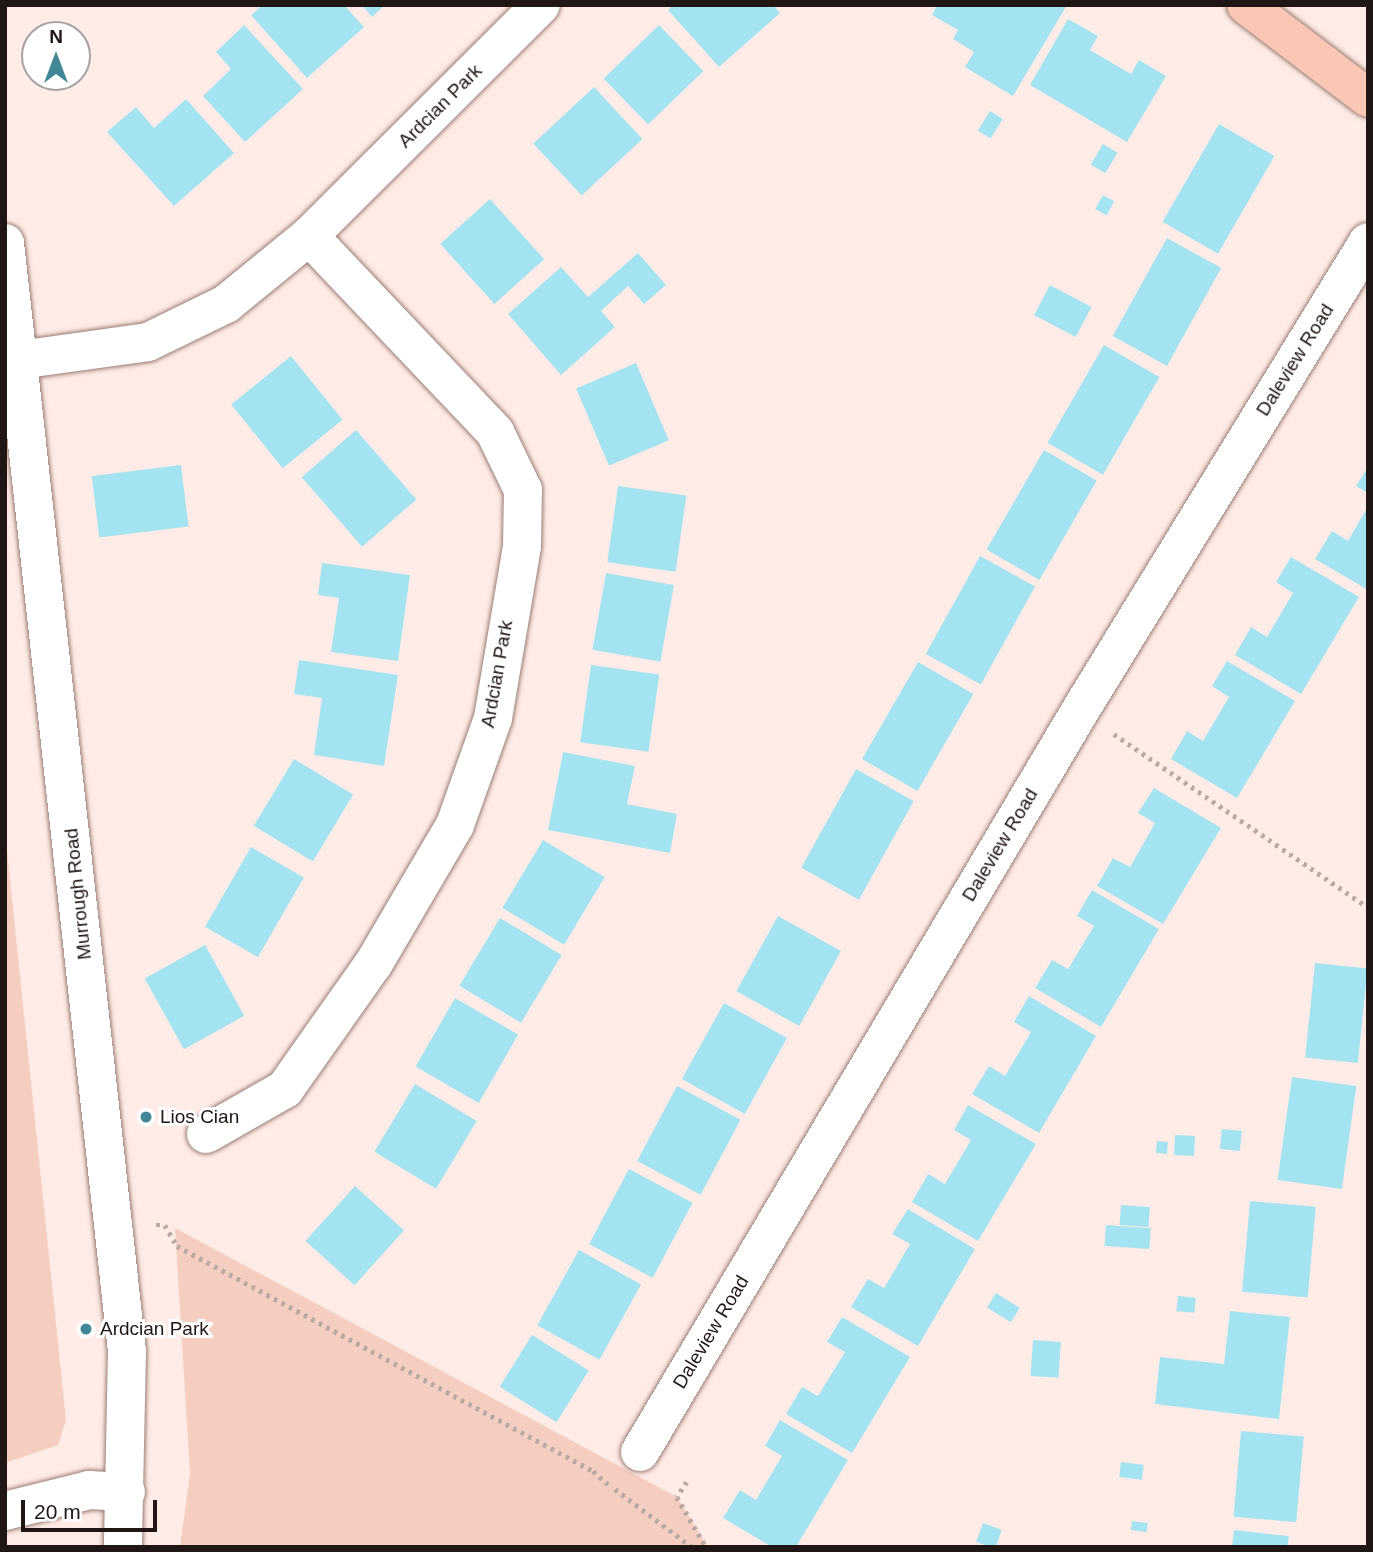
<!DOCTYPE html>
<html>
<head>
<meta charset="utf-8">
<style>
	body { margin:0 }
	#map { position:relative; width:1373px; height:1552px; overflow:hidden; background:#ffece6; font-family:Arial,sans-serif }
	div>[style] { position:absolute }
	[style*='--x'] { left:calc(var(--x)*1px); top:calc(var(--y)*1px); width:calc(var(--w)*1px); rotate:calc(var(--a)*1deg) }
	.green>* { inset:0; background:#f5cec1 }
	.building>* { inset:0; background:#a4e3f1; transform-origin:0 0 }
	.path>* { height:4.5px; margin-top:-2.25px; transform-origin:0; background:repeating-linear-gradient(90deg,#b9a9a4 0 3.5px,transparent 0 8.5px) }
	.roads { filter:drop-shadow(0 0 2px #987d74) drop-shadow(0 0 2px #987d74) }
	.minor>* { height:38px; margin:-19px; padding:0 19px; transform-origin:19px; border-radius:19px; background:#fff }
	.major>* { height:38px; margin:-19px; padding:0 19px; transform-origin:19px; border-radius:19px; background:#fac6b5 }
	.dots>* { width:19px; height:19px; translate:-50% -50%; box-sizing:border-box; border:4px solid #fff; border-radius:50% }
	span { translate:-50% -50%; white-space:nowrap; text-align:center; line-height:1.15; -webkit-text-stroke:6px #fff; paint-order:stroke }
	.street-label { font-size:19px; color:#201613 }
	.poi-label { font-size:19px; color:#201613 }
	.left { translate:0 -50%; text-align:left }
	.frame { position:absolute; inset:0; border:7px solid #201613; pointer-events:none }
	.north { position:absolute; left:21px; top:21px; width:70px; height:70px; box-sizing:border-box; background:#fff; border:2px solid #a6a2a1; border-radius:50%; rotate:0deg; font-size:19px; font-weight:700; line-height:28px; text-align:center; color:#201613 }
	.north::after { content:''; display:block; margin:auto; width:24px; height:32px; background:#428795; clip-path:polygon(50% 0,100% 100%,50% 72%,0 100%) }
	.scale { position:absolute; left:21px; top:1500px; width:136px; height:32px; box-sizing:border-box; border:4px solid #201613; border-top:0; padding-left:9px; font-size:21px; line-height:24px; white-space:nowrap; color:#201613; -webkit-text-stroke:5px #fff; paint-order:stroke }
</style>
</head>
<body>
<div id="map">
	<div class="green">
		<div style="clip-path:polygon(5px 831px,66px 1420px,58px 1445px,5px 1463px)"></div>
		<div style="clip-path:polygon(175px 1228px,677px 1497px,708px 1547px,180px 1547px,190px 1474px)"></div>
	</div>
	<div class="building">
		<div style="clip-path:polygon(263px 5px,344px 5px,364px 27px,307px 78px,251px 15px)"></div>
		<div style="clip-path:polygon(362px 5px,385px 5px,372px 17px)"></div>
		<div style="clip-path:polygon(673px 5px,773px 5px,780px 13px,719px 67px,668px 10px)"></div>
		<div style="clip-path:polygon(937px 5px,1067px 5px,1013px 96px,965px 67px,974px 52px,953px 39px,958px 30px,932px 15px)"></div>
		<div style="clip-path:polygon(1068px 19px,1098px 36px,1090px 50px,1131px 74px,1139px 60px,1166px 76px,1127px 142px,1030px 85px)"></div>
		<div style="clip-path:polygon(244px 25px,303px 89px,245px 142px,203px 96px,231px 69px,216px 52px)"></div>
		<div style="left:659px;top:25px;width:64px;height:77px;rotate:46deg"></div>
		<div style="left:594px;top:87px;width:71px;height:83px;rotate:47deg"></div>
		<div style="clip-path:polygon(186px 99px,234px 153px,174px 206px,107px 132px,136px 107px,154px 128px)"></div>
		<div style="left:990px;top:111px;width:15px;height:23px;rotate:32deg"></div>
		<div style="left:1219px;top:124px;width:64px;height:113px;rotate:30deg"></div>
		<div style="left:1103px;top:144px;width:17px;height:24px;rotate:31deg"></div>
		<div style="left:1103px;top:195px;width:13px;height:16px;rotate:29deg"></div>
		<div style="left:490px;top:199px;width:81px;height:67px;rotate:48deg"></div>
		<div style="left:1167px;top:238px;width:62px;height:112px;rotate:29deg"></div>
		<div style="clip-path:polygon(638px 253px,666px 285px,644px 304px,628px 286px,601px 311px,615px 327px,561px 375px,508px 314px,561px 267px,588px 297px)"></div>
		<div style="left:1050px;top:285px;width:47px;height:34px;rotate:28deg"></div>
		<div style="left:1104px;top:345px;width:64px;height:113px;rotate:30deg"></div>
		<div style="left:291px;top:356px;width:82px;height:77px;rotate:51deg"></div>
		<div style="left:636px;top:363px;width:84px;height:65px;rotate:67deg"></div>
		<div style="left:356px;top:430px;width:92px;height:72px;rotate:49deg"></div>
		<div style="left:1044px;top:450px;width:61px;height:115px;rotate:30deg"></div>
		<div style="left:181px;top:465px;width:62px;height:90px;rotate:83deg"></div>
		<div style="clip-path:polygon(1368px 467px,1368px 493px,1356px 486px)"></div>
		<div style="left:618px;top:486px;width:69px;height:77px;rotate:8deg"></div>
		<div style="clip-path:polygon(1368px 506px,1368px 590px,1315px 559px,1332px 531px,1348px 541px)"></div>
		<div style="left:980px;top:556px;width:63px;height:112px;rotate:29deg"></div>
		<div style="clip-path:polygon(1291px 557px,1359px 597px,1301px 694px,1235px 655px,1251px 627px,1267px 637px,1293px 593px,1276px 582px)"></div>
		<div style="clip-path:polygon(322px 563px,410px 575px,398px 661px,331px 652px,339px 598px,318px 595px)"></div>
		<div style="left:606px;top:573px;width:69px;height:78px;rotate:10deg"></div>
		<div style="clip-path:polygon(299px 660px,398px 675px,384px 766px,314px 755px,322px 698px,294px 694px)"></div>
		<div style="clip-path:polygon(1227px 661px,1295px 701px,1237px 798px,1171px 759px,1187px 731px,1203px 741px,1229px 697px,1212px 686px)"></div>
		<div style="left:918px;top:662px;width:64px;height:112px;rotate:30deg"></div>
		<div style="left:591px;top:665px;width:69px;height:78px;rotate:8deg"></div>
		<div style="clip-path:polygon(563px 752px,635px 766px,627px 804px,677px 814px,670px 853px,548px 830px)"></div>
		<div style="left:294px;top:759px;width:69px;height:78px;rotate:31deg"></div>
		<div style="left:856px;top:769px;width:66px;height:113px;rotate:29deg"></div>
		<div style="clip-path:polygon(1154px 788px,1221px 828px,1163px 924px,1097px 886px,1113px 858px,1130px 867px,1142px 846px,1155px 823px,1138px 813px)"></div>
		<div style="left:543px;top:840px;width:72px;height:79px;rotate:31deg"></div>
		<div style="left:251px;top:847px;width:61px;height:92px;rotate:30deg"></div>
		<div style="clip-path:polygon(1092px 890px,1159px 929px,1101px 1027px,1035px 988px,1052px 960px,1068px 969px,1094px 926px,1077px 916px)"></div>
		<div style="left:778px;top:916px;width:72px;height:86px;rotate:29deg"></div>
		<div style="left:500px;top:918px;width:72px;height:79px;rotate:31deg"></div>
		<div style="left:205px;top:945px;width:81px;height:69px;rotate:61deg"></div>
		<div style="left:1315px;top:963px;width:53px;height:95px;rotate:6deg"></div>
		<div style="clip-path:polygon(1029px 996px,1096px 1036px,1039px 1133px,972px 1094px,989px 1066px,1005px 1076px,1031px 1032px,1014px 1022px)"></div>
		<div style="left:455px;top:998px;width:73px;height:79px;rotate:30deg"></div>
		<div style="left:724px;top:1003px;width:72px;height:87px;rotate:29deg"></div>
		<div style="left:1292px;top:1077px;width:65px;height:104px;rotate:8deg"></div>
		<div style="left:415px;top:1084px;width:72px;height:79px;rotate:31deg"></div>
		<div style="left:677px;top:1086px;width:72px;height:85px;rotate:28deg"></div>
		<div style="clip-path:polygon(968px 1105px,1036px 1144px,978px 1241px,912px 1202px,928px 1174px,945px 1184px,971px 1140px,954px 1130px)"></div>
		<div style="left:1222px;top:1129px;width:20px;height:20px;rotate:6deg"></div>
		<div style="left:1175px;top:1135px;width:20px;height:20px;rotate:3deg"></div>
		<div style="left:1157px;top:1141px;width:11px;height:12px;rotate:5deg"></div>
		<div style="left:629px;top:1169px;width:72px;height:85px;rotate:28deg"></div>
		<div style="left:355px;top:1186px;width:66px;height:74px;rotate:42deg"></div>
		<div style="left:1250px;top:1201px;width:66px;height:91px;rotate:5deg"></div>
		<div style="left:1121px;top:1205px;width:29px;height:20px;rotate:4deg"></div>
		<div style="clip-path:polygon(908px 1209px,975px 1249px,918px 1346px,851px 1307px,868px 1279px,884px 1288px,910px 1244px,892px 1234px)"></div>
		<div style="left:1106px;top:1225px;width:45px;height:21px;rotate:4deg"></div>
		<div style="left:579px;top:1250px;width:71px;height:86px;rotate:29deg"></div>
		<div style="left:996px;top:1293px;width:28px;height:17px;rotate:32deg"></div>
		<div style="left:1178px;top:1296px;width:18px;height:15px;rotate:6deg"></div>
		<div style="clip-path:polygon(1230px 1311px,1290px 1317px,1279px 1419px,1155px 1404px,1160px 1357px,1224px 1364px)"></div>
		<div style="clip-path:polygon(842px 1317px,910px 1357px,852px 1453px,786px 1414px,802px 1387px,818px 1396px,845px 1352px,827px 1342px)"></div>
		<div style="left:532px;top:1335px;width:67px;height:61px;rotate:32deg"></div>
		<div style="left:1033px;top:1340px;width:28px;height:36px;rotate:4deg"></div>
		<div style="clip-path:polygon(780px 1420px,848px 1460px,796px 1547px,772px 1547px,723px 1518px,740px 1490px,756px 1500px,782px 1456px,765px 1446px)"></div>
		<div style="left:1241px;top:1431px;width:63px;height:86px;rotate:5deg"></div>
		<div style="left:1121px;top:1462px;width:23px;height:15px;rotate:7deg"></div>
		<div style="left:1132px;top:1521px;width:16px;height:9px;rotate:7deg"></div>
		<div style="left:983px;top:1523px;width:20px;height:20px;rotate:20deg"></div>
		<div style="clip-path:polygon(1234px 1530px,1289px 1536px,1287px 1547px,1232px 1547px)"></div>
	</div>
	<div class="path">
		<div style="--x:1114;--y:734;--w:307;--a:34.3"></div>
		<div style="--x:156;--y:1225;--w:9;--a:0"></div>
		<div style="--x:165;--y:1225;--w:24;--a:60"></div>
		<div style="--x:177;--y:1246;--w:473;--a:28.4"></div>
		<div style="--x:593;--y:1471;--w:20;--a:41"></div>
		<div style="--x:687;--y:1482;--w:18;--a:124"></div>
		<div style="--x:677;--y:1497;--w:58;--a:59.9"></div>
		<div style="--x:615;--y:1489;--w:96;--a:37"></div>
	</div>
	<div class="roads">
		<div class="minor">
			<div style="--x:5;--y:243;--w:1115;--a:83.72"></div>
			<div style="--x:127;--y:1351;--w:196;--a:91.2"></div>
			<div style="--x:19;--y:360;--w:130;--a:-7.9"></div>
			<div style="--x:148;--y:342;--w:87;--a:-26"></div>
			<div style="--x:226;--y:304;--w:107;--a:-39.3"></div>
			<div style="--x:309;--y:236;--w:327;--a:-44.9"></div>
			<div style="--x:206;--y:1134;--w:91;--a:-29.7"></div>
			<div style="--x:285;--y:1089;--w:154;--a:-54.8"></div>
			<div style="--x:374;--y:963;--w:160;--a:-59.6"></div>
			<div style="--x:455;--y:825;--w:114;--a:-70.4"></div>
			<div style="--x:493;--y:718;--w:174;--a:-80.4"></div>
			<div style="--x:522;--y:546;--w:56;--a:-89"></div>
			<div style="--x:523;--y:490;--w:64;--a:-115.8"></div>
			<div style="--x:495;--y:432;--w:270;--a:-133.5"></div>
			<div style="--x:640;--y:1452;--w:862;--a:-59.3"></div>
			<div style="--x:1080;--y:711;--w:550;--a:-58.45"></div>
			<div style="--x:5;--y:1511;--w:87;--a:-14"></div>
			<div style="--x:89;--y:1490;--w:37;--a:3"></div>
		</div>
		<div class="major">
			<div style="--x:1246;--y:5;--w:153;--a:37.3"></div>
		</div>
	</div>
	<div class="dots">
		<div style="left:146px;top:1117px;background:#428795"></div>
		<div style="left:86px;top:1329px;background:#428795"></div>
	</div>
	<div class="street-label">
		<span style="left:440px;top:106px;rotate:-45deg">Ardcian Park</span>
		<span style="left:1295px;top:360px;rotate:-58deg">Daleview Road</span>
		<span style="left:497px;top:674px;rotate:-80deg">Ardcian Park</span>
		<span style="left:1000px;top:845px;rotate:-59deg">Daleview Road</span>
		<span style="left:78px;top:894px;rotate:-96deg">Murrough Road</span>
		<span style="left:711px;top:1332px;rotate:-59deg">Daleview Road</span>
	</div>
	<div class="poi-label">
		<span class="left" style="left:160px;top:1117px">Lios Cian</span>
		<span class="left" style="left:100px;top:1329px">Ardcian Park</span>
	</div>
	<div class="frame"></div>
	<div class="north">N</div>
	<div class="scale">20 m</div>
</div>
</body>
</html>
